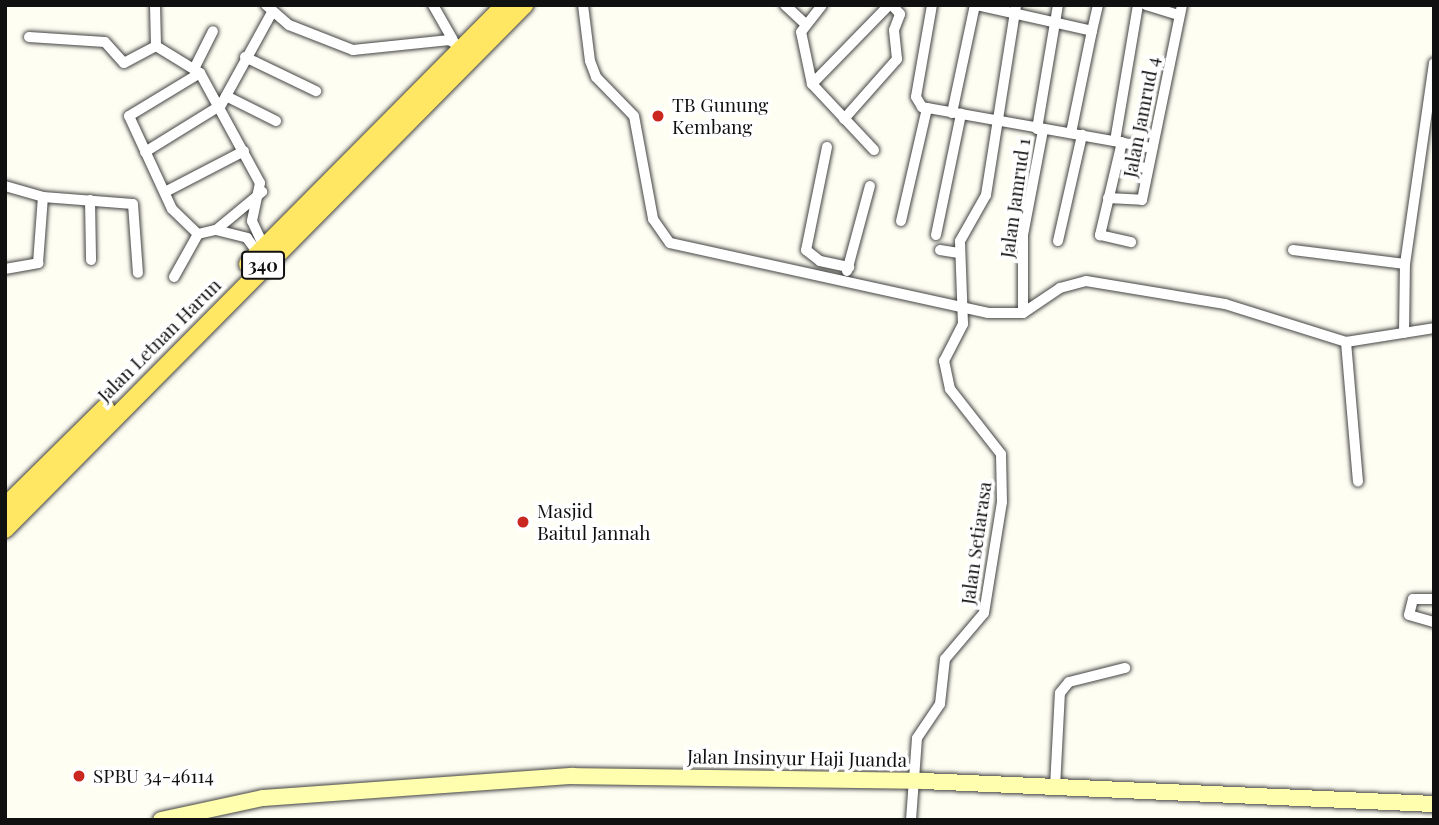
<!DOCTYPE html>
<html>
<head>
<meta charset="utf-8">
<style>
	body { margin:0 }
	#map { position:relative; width:1439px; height:825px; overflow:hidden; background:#fffef3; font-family:"Playfair Display",serif }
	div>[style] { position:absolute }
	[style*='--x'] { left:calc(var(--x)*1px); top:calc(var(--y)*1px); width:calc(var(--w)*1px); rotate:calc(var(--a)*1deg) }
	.roads { filter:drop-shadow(0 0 2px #434343) drop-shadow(0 0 2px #434343) }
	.minor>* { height:10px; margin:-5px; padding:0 5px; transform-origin:5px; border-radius:5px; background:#fff }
	.secondary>* { height:16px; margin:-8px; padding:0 8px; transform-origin:8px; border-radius:8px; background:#fffdae }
	.primary>* { height:18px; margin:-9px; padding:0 9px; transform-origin:9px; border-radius:9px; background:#ffe764 }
	.dots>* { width:19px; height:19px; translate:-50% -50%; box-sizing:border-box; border:4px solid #fff; border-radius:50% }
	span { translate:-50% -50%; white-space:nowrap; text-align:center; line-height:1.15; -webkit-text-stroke:7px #fff; paint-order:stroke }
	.shield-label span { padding:2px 5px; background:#fff; border:2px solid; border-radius:5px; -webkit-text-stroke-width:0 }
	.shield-label { font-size:18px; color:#101010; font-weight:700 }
	.poi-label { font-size:19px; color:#101010 }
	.left { translate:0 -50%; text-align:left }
	.street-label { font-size:19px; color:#101010 }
	.frame { position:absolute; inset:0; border:7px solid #101010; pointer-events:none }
</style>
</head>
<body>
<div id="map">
	<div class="roads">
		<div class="minor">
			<div style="--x:155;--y:5;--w:41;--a:88.6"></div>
			<div style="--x:156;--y:46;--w:52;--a:31.5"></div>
			<div style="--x:200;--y:73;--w:125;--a:61.4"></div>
			<div style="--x:260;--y:183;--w:39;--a:102"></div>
			<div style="--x:252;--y:221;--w:29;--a:65"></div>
			<div style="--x:266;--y:5;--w:30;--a:41"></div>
			<div style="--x:289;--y:25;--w:69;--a:21.3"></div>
			<div style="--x:353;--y:50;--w:97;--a:-5.9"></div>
			<div style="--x:449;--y:40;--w:16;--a:30"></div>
			<div style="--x:433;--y:5;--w:40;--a:60.3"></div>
			<div style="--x:583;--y:5;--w:56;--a:82.9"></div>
			<div style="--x:590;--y:61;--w:17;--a:69"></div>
			<div style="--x:596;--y:77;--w:54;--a:45.7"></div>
			<div style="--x:634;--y:116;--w:105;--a:79.5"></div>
			<div style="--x:653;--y:219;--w:29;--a:55"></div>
			<div style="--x:670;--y:243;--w:326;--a:12.4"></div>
			<div style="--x:988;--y:313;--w:35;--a:0"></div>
			<div style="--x:1023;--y:313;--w:45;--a:-34"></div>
			<div style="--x:1060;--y:288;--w:27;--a:-15"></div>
			<div style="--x:1086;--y:281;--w:141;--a:9.4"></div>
			<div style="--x:1225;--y:304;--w:127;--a:17.4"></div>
			<div style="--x:1346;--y:342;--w:89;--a:-9"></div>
			<div style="--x:785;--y:5;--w:26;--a:43"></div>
			<div style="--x:932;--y:5;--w:93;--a:99.9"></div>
			<div style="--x:916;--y:97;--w:12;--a:59"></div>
			<div style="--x:922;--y:107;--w:234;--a:10.1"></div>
			<div style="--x:977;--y:5;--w:118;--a:12.7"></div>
			<div style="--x:1092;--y:31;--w:27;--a:-77"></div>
			<div style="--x:1146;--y:5;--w:34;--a:17"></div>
			<div style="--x:29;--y:37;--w:76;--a:3.8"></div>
			<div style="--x:105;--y:42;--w:28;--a:48"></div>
			<div style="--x:124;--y:63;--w:36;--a:-28"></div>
			<div style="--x:245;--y:57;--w:79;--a:25.6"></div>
			<div style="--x:195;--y:67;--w:40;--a:-63.4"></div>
			<div style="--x:200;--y:73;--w:83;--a:148.8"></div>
			<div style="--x:129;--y:116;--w:102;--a:65.2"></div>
			<div style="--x:172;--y:209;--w:36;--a:44"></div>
			<div style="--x:198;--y:234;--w:18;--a:-13"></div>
			<div style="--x:216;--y:230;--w:60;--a:-39.6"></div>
			<div style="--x:812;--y:84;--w:53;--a:-101.9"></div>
			<div style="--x:801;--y:32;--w:34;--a:-52"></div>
			<div style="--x:226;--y:96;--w:56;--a:26.6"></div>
			<div style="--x:952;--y:113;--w:110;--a:-78"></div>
			<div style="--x:844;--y:119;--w:80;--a:-48.5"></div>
			<div style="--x:897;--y:59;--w:29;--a:-96"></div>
			<div style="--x:894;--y:30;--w:17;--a:-69"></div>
			<div style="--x:900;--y:14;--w:12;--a:-132"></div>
			<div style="--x:1037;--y:129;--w:126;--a:-80.4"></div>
			<div style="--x:1071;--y:133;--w:104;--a:-78.4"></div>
			<div style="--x:1115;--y:141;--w:138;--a:-80.4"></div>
			<div style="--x:1122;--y:142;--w:96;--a:103.3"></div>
			<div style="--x:1100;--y:235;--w:32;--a:13"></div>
			<div style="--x:827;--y:147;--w:105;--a:101.5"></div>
			<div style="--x:806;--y:250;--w:18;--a:38"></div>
			<div style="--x:820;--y:261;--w:30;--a:12"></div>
			<div style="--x:874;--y:150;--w:91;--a:-133.2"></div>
			<div style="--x:812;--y:84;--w:110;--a:-45.7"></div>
			<div style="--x:145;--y:152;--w:89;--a:-31.7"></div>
			<div style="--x:221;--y:105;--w:104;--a:-61.2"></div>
			<div style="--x:1118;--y:164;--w:30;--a:8"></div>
			<div style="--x:5;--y:186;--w:40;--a:16"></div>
			<div style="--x:43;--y:197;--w:90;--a:4.4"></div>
			<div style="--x:133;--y:204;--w:69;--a:85.9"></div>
			<div style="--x:165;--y:192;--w:89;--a:-27.4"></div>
			<div style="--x:1108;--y:198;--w:34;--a:3"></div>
			<div style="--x:1142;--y:200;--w:199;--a:-78.4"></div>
			<div style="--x:90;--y:200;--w:60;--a:89"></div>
			<div style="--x:901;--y:221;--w:116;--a:-77"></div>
			<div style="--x:216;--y:230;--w:32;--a:14"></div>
			<div style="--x:247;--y:238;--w:19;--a:54"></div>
			<div style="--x:936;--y:235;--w:124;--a:-78.3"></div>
			<div style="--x:1058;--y:241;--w:109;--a:-77.2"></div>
			<div style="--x:940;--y:250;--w:19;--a:9"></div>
			<div style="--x:1293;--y:250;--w:113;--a:7.1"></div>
			<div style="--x:5;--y:269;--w:34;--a:-10"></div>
			<div style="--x:38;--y:263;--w:66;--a:-85.7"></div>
			<div style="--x:847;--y:271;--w:88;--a:-74.9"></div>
			<div style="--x:174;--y:277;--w:49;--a:-60.8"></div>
			<div style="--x:1023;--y:313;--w:78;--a:-90"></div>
			<div style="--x:1023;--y:235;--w:107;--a:-79.2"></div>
			<div style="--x:1404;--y:333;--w:69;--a:-89.2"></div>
			<div style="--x:1405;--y:264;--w:203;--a:-81.8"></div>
			<div style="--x:1346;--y:342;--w:140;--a:85.1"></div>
			<div style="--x:1434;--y:599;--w:21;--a:180"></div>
			<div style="--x:1413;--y:599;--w:16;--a:104"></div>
			<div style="--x:1409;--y:615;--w:26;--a:16"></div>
			<div style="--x:1055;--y:787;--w:94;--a:-87"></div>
			<div style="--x:1060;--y:693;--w:14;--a:-51"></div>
			<div style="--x:1069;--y:682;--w:58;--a:-14"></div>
			<div style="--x:911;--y:820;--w:82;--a:-85.8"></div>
			<div style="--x:917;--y:738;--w:41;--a:-55.9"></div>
			<div style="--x:940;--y:704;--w:45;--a:-83.7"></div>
			<div style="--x:945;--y:659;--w:60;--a:-49.7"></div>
			<div style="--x:984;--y:613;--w:112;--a:-80.8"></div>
			<div style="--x:1002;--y:502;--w:48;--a:-91.2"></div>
			<div style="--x:1001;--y:454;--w:83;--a:-128.1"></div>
			<div style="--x:950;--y:389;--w:29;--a:-102"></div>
			<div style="--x:944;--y:361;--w:42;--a:-62.8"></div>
			<div style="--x:963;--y:324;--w:83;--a:-92.1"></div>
			<div style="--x:960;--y:241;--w:53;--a:-60.5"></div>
			<div style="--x:986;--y:195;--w:192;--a:-81"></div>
		</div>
		<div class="secondary">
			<div style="--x:161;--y:820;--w:104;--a:-12.2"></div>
			<div style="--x:263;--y:798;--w:311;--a:-4.1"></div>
			<div style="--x:573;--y:776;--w:350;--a:0.8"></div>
			<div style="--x:923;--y:781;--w:512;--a:2.58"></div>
		</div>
		<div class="primary">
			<div style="--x:248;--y:264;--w:365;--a:-45.2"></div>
			<div style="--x:5;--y:507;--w:141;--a:-44.7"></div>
			<div style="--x:5;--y:529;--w:738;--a:-45.27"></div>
		</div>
	</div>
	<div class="dots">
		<div style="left:658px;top:116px;background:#c92720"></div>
		<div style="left:523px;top:522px;background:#c92720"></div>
		<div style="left:79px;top:776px;background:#c92720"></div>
	</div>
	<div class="shield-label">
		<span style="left:263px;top:265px">340</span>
	</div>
	<div class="poi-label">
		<span class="left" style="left:672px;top:116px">TB Gunung<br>Kembang</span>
		<span class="left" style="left:537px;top:522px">Masjid<br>Baitul Jannah</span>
		<span class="left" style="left:93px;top:776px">SPBU 34-46114</span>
	</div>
	<div class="street-label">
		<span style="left:1141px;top:117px;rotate:-79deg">Jalan Jamrud 4</span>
		<span style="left:1015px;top:198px;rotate:-82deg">Jalan Jamrud 1</span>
		<span style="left:159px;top:340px;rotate:-45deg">Jalan Letnan Harun</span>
		<span style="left:976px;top:543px;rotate:-82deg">Jalan Setiarasa</span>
		<span style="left:797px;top:758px;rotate:1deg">Jalan Insinyur Haji Juanda</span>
	</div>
	<div class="frame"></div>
</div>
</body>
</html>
